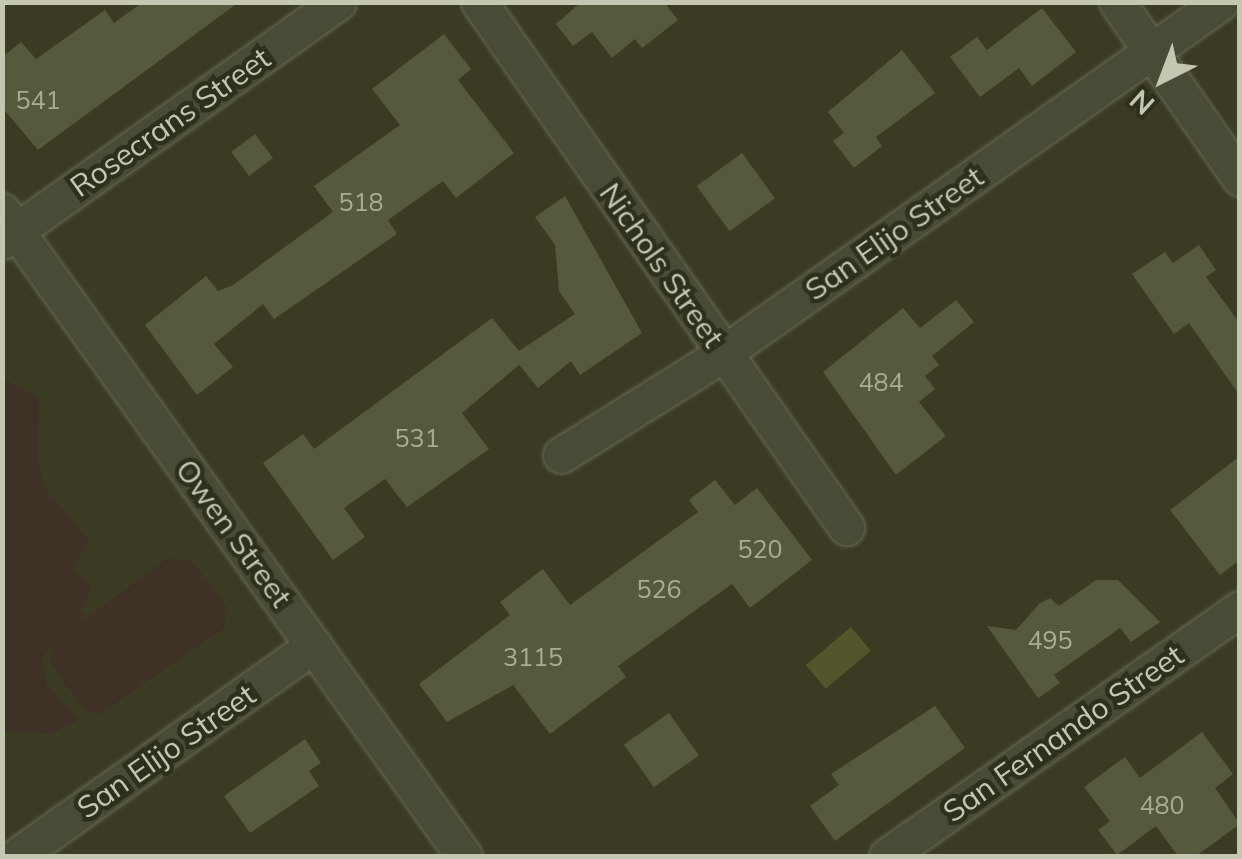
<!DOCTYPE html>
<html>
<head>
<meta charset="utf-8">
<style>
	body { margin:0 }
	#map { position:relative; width:1242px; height:859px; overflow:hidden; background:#3a3b22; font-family:Mulish,sans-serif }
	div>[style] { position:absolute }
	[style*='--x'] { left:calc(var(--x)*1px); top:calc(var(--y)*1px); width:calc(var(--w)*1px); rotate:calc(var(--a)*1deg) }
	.green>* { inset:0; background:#3e3226 }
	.water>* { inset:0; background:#54552b; transform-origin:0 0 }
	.building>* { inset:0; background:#57593c; transform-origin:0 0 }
	.roads { filter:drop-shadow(0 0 2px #686954) drop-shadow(0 0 2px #686954) }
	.minor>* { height:35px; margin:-17.5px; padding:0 17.5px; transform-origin:17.5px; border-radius:17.5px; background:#4a4b36 }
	span { translate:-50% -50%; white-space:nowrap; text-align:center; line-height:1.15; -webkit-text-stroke:9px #2f301b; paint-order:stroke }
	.number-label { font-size:25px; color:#aaac94 }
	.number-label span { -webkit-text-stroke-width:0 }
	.street-label { font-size:30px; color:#c5c7b1 }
	.frame { position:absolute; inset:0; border:5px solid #c5c7b1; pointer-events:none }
	.north { position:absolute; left:1112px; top:30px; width:100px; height:100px; -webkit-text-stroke:8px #2f301b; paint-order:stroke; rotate:222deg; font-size:28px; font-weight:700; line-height:40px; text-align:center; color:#c5c7b1 }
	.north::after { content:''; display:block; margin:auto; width:35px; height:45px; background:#c5c7b1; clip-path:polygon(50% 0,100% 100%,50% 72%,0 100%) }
</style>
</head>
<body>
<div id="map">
	<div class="green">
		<div style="clip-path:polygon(3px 378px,39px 398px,37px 461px,46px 490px,88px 539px,74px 571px,92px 587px,80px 611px,85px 616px,42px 657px,46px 684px,79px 720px,51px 734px,3px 730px)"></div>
		<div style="clip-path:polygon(169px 558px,191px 560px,227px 607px,224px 628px,100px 714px,85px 711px,49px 661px,56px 640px)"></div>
	</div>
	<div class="water">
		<div style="left:851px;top:627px;width:31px;height:59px;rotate:50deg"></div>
	</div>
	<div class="building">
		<div style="clip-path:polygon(143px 2px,239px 2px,38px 150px,2px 107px,2px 57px,21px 42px,36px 59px,105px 10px,114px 23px)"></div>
		<div style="clip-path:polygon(581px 2px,664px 2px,678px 20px,642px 48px,635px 39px,612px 58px,592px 32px,573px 46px,556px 24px)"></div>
		<div style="clip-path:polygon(1042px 8px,1076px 52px,1032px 86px,1019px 68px,980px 97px,950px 57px,977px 37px,987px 50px)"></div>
		<div style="clip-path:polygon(444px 34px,471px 69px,458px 80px,514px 153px,456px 198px,443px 181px,388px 220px,397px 234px,274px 319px,263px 304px,214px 344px,233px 367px,197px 395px,145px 325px,206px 276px,218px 291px,233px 285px,333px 212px,314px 186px,400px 125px,372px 89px)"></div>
		<div style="clip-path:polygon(902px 50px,935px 93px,876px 137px,882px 146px,854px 168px,833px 141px,844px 133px,828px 112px)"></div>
		<div style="left:255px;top:134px;width:30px;height:30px;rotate:53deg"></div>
		<div style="left:742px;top:153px;width:56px;height:56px;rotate:54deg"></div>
		<div style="clip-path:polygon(565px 196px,642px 333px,580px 375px,571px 361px,538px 388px,519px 365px,462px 413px,489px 449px,407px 507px,385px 479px,344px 508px,365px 537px,333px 560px,263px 463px,303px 434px,314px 449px,492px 318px,519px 351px,575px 314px,559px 291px,555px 245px,535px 217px)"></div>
		<div style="clip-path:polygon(1199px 245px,1216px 270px,1206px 277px,1240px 324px,1240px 396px,1189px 323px,1174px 334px,1132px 274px,1165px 252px,1173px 263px)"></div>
		<div style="clip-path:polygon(956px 300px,974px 322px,932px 356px,939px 365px,925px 376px,935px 389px,919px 402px,946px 436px,896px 475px,823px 372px,903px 308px,920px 328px)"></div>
		<div style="clip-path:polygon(1240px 456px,1240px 560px,1220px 575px,1170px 510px)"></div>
		<div style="clip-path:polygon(715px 480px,735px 505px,757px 488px,812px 560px,750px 608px,732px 584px,618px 666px,626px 677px,550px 734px,513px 685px,447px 722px,419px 684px,510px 615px,500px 602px,543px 569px,570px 605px,698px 512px,689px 500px)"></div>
		<div style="clip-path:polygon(1096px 580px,1118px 580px,1160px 622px,1131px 642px,1120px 628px,1054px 675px,1060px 683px,1038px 698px,987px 626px,1016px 630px,1040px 603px,1050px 598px,1059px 606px)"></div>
		<div style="clip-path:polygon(935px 706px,965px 748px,835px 841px,810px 806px,839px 785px,831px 774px)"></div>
		<div style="left:669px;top:713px;width:52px;height:55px;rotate:55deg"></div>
		<div style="clip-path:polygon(1202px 732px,1233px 774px,1215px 788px,1240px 824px,1196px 856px,1178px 856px,1156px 826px,1117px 855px,1098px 830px,1110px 821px,1084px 787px,1125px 757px,1140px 778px)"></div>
		<div style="clip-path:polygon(305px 739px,321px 763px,309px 771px,319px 786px,250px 833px,224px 796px)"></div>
	</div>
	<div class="roads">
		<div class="minor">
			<div style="--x:479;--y:2;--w:641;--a:55.04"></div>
			<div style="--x:1117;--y:2;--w:215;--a:55.1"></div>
			<div style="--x:2;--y:211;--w:793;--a:54.39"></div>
			<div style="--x:2;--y:241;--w:412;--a:-35.4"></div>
			<div style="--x:561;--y:455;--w:192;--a:-32"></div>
			<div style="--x:724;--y:353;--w:608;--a:-35.23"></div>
			<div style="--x:17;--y:856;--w:364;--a:-35.4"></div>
			<div style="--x:887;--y:856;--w:431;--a:-35"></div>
		</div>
	</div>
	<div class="number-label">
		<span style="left:38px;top:100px">541</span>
		<span style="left:361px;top:202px">518</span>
		<span style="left:881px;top:382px">484</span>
		<span style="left:417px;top:438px">531</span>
		<span style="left:760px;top:549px">520</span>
		<span style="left:659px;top:589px">526</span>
		<span style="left:1050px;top:640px">495</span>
		<span style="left:533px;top:657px">3115</span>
		<span style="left:1162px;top:805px">480</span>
	</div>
	<div class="street-label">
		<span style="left:170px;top:122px;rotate:-35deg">Rosecrans Street</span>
		<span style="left:894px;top:233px;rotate:-35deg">San Elijo Street</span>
		<span style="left:662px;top:265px;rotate:55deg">Nichols Street</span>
		<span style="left:234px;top:533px;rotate:54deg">Owen Street</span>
		<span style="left:1063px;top:733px;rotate:-35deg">San Fernando Street</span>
		<span style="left:166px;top:751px;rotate:-35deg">San Elijo Street</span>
	</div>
	<div class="frame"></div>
	<div class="north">N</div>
</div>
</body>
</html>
